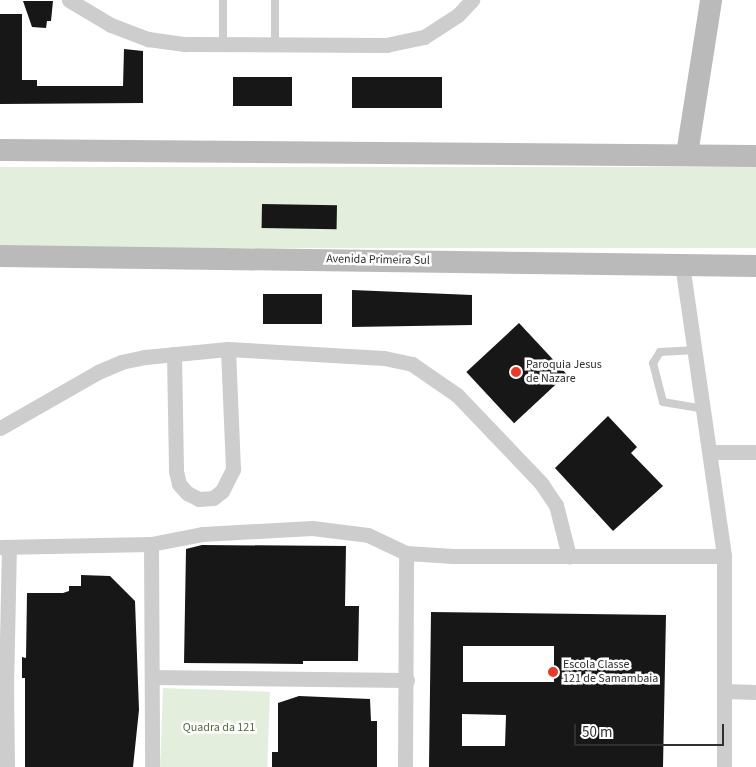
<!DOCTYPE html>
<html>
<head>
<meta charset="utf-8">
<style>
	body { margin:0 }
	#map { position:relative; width:756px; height:767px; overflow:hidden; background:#fff; font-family:"Source Sans 3",sans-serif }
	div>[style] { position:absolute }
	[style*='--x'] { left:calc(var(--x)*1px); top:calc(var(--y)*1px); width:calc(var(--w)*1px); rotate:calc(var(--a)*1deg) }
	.green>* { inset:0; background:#e4eedd; transform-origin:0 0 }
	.building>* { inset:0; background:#171717; transform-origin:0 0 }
	.lane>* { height:8px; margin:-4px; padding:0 4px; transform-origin:4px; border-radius:4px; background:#cdcdcd }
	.street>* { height:15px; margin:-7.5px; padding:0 7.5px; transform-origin:7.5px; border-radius:7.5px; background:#cdcdcd }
	.secondary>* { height:22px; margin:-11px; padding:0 11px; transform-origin:11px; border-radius:11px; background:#bababa }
	.dots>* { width:14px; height:14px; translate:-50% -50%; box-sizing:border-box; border:2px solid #fff; border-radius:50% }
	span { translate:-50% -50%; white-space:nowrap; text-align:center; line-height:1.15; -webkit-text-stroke:5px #fff; paint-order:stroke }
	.street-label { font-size:12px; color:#303030 }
	.poi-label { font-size:12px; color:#303030 }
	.left { translate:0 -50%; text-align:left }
	.park-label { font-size:12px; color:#4c6f3a }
	.scale { position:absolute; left:574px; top:724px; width:150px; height:22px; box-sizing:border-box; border:2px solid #303030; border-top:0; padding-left:6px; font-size:15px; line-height:18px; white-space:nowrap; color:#303030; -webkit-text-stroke:4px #fff; paint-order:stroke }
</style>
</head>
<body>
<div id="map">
	<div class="green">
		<div style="left:0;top:167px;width:756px;height:81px"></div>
		<div style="left:163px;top:688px;width:107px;height:79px;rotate:2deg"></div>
	</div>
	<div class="building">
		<div style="clip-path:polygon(23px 1px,53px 1px,51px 21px,47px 21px,46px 28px,32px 27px)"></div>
		<div style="clip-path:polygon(0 14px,22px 14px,22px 80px,37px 80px,37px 86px,123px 86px,124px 49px,143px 51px,143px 103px,0 104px)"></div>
		<div style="left:233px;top:77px;width:59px;height:29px"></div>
		<div style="left:442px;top:77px;width:31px;height:90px;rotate:90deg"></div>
		<div style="left:262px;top:204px;width:75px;height:24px;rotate:1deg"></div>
		<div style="clip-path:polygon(352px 290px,472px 295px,472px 325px,352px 327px)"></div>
		<div style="left:263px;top:294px;width:59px;height:30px"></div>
		<div style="left:519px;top:323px;width:70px;height:72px;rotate:47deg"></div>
		<div style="clip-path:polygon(608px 416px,637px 447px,631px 453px,663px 486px,613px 531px,555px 468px)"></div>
		<div style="clip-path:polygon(202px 545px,346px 546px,345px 606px,359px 606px,358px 661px,303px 661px,303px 664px,184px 663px,186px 549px)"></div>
		<div style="clip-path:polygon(81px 575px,110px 576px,135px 601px,139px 710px,133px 767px,25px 767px,25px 678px,22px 678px,22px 657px,26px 658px,27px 593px,63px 593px,69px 591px,69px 586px,81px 586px)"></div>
		<div style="clip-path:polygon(evenodd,431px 612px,666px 615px,663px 767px,429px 767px,431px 612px,463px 646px,554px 646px,554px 682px,463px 682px,463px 646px,431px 612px,462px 714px,506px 715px,505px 746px,462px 746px,462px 714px)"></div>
		<div style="clip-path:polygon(299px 696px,370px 699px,371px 721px,377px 721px,377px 767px,272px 767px,272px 752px,278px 752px,278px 703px)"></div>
	</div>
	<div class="lane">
		<div style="--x:275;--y:0;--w:44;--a:90"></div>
		<div style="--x:223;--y:44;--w:44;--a:-90"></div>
		<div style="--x:696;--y:350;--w:36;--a:177"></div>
		<div style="--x:660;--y:352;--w:13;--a:122"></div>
		<div style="--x:653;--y:363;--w:40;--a:75.6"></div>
		<div style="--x:663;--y:402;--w:43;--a:9.5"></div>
	</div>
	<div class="street">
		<div style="--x:69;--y:0;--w:49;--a:30.8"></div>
		<div style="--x:111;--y:25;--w:40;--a:21"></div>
		<div style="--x:148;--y:39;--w:37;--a:8"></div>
		<div style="--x:185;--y:44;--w:201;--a:0.3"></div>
		<div style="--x:386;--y:45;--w:39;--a:-12"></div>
		<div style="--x:424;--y:37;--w:40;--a:-32.9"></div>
		<div style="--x:458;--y:15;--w:21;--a:-47"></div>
		<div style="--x:682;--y:264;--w:295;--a:81.8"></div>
		<div style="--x:724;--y:556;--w:211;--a:90"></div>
		<div style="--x:174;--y:354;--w:117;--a:89"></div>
		<div style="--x:176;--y:471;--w:13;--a:77"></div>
		<div style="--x:179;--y:484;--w:12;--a:48"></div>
		<div style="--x:187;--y:493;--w:13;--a:27"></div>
		<div style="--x:199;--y:499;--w:14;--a:-4"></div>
		<div style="--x:213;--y:498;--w:11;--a:-38"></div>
		<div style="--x:222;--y:491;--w:25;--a:-63"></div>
		<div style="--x:233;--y:469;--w:120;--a:-92.4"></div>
		<div style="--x:0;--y:428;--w:113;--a:-29.7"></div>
		<div style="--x:98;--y:372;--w:25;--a:-23"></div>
		<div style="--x:121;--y:362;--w:25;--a:-12"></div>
		<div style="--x:145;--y:357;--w:83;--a:-5.5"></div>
		<div style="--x:228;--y:349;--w:156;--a:3.3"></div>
		<div style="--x:384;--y:358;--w:29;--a:12"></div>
		<div style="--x:412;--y:364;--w:55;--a:34.6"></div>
		<div style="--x:457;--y:395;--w:122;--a:46.3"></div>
		<div style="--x:541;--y:483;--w:27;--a:56"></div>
		<div style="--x:556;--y:505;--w:53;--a:75.7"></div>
		<div style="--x:711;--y:452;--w:45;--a:0"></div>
		<div style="--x:151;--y:544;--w:223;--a:89.7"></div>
		<div style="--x:0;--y:547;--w:151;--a:-1.1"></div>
		<div style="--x:151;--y:544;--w:53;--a:-10.9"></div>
		<div style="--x:203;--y:534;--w:109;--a:-3.2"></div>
		<div style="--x:312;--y:528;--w:56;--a:7.1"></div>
		<div style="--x:368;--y:535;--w:42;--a:25.3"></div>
		<div style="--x:406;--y:553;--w:47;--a:3.7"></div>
		<div style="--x:453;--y:556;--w:271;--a:0"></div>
		<div style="--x:153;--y:677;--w:254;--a:0.7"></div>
		<div style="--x:725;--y:691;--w:31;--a:2"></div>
		<div style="--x:7;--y:767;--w:79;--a:-90.7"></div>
		<div style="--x:6;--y:688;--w:141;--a:-88.8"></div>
		<div style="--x:405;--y:767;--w:214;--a:-89.7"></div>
	</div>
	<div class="secondary">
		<div style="--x:0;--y:150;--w:756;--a:0.45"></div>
		<div style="--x:687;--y:154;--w:156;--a:-81.1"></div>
		<div style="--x:0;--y:256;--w:756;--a:0.76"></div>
	</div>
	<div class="dots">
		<div style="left:516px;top:372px;background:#f03529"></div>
		<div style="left:553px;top:672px;background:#f03529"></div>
	</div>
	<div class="street-label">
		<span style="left:378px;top:260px;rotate:1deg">Avenida Primeira Sul</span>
	</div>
	<div class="poi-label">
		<span class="left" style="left:526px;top:372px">Paroquia Jesus<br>de Nazare</span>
		<span class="left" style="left:563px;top:672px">Escola Classe<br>121 de Samambaia</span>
	</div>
	<div class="park-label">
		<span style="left:219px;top:728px">Quadra da 121</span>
	</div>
	<div class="scale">50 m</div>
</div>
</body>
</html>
